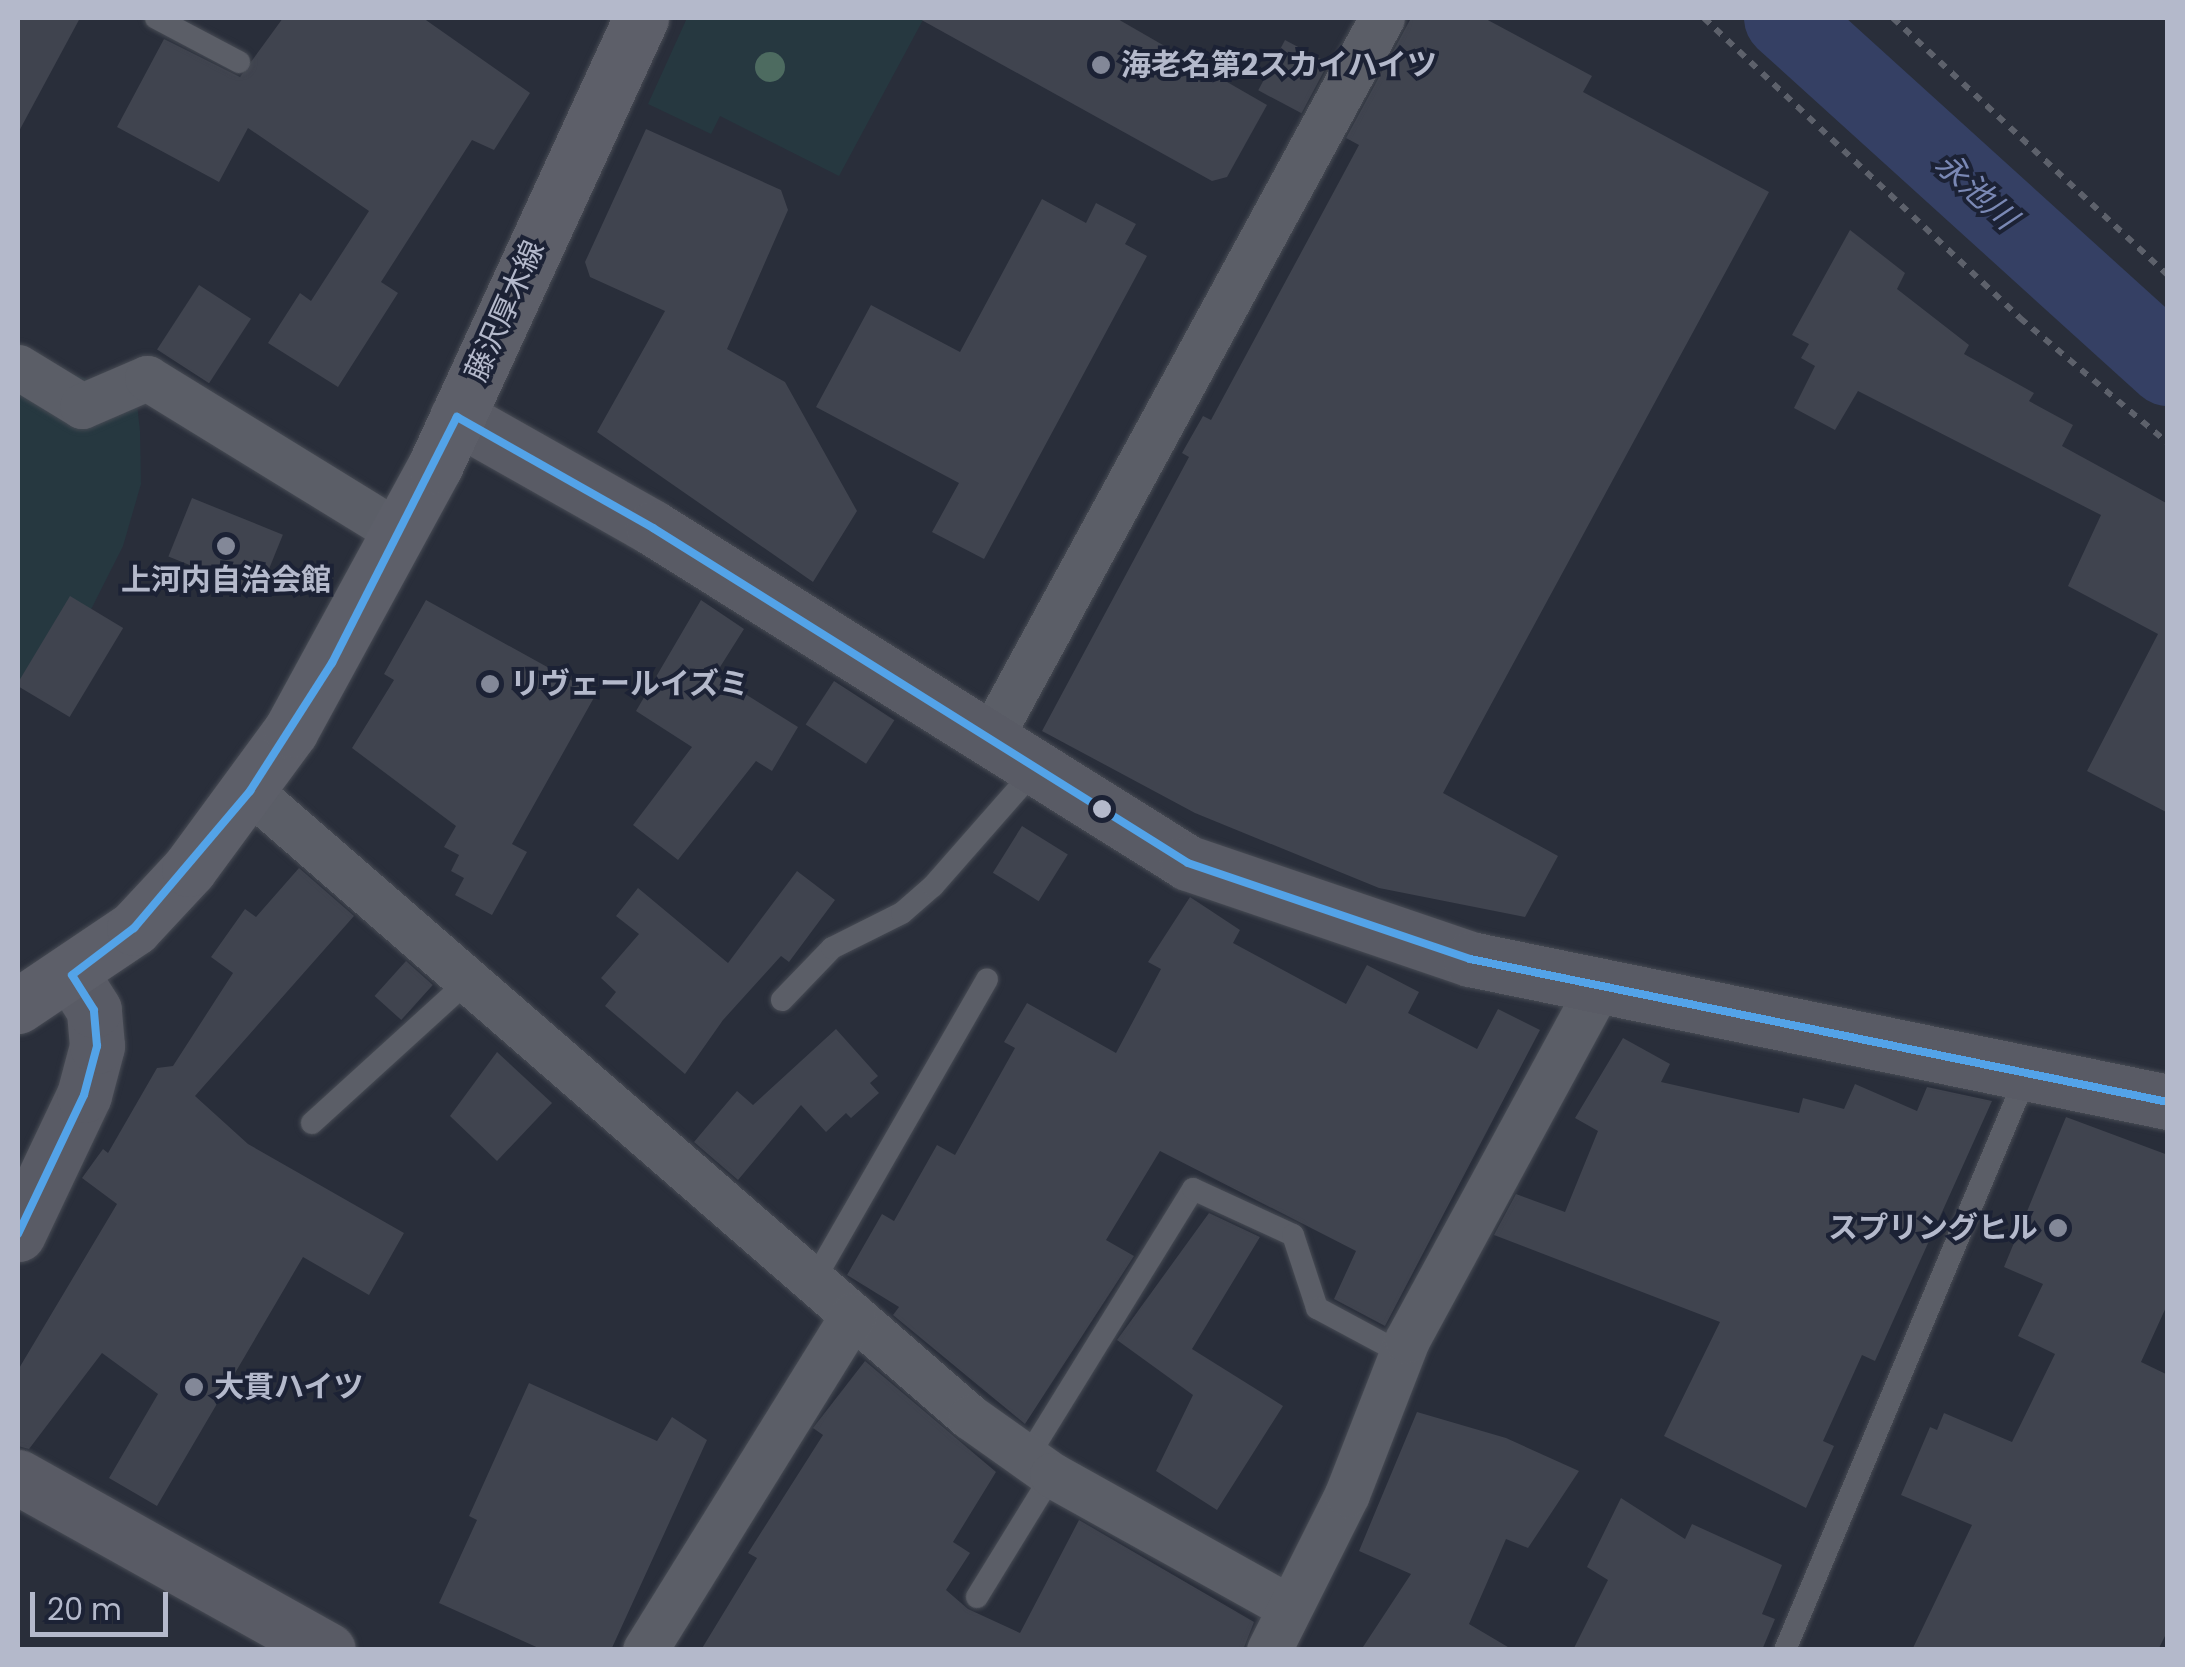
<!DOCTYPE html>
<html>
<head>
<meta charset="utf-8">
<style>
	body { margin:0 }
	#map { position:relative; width:2185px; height:1667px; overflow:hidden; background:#292e3a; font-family:Poppins,"Noto Sans JP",sans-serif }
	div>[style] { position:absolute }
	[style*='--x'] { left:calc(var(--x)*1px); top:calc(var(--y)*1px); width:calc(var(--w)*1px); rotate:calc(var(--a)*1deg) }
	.green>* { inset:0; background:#263840 }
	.river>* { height:82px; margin:-41px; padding:0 41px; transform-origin:41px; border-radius:41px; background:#354064 }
	.building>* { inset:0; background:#40444f; transform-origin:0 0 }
	.path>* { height:6px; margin-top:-3px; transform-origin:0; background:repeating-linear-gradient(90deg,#5d616b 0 8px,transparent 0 16px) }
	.roads { filter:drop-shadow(0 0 2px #474b54) drop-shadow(0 0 2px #474b54) }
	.lane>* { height:22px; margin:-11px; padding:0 11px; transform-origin:11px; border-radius:11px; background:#5b5e67 }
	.street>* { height:45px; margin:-22.5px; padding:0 22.5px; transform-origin:22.5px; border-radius:22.5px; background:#5b5e67 }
	.secondary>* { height:55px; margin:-27.5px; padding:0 27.5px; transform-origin:27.5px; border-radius:27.5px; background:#595b65 }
	.primary>* { height:55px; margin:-27.5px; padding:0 27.5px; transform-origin:27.5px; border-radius:27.5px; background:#5d5f69 }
	.bus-1>* { height:8px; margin:-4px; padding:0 4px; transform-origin:4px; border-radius:4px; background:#53a3e8 }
	.trees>* { width:30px; height:30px; margin:-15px; border-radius:50%; background:#4d6b60 }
	.dots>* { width:28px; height:28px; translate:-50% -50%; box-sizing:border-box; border:5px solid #1c2235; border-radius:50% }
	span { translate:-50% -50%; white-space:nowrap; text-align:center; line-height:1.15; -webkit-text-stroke:8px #1c2235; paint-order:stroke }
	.poi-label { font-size:30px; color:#b4b9cb; font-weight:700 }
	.left { translate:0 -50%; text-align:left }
	.right { translate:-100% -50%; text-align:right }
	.street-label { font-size:30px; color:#b4b9cb }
	.water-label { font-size:32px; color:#7a88b4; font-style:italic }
	.frame { position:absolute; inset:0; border:20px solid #b4b9cb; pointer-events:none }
	.scale { position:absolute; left:30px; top:1592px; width:138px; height:45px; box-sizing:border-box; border:5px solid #b4b9cb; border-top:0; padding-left:12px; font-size:30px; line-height:35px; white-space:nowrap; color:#b4b9cb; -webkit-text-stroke:8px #1c2235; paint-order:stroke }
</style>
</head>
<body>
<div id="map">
	<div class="green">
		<div style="clip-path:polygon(687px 18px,924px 18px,839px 176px,720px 116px,711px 134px,648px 104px)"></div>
		<div style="clip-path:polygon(18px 355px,136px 396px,140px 431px,141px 484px,123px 546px,66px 659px,28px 685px,18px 683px)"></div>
	</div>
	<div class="river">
		<div style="--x:1785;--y:18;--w:517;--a:42.18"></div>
	</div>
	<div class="building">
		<div style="clip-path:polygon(18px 18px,80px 18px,18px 133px)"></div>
		<div style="clip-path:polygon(283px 18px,423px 18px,530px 93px,494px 150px,472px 140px,381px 282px,398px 293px,338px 387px,268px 343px,300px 293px,311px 301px,369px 211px,248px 128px,219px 182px,117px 127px,164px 39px,240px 77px)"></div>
		<div style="clip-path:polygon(918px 18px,1116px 18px,1267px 105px,1227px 177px,1212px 181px)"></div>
		<div style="clip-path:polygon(1411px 18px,1484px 18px,1592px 76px,1583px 92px,1769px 192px,1443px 793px,1558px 856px,1525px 917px,1379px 888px,1195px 813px,1042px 731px,1189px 457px,1182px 453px,1203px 416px,1211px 420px,1359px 145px,1346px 138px)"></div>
		<div style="left:1285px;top:40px;width:49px;height:57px;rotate:28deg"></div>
		<div style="clip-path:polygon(646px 129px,781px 190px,788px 210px,727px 349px,785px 382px,857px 511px,813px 582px,597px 432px,665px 311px,590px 277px,585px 262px)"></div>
		<div style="clip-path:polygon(1042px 199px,1086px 223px,1096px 203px,1136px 224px,1125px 244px,1147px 256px,984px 559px,932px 532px,959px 483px,816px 407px,871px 305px,960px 352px)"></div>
		<div style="clip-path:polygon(1850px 230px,1905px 273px,1897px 289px,1969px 345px,1964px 354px,2034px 393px,2029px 401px,2073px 425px,2062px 446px,2168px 504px,2168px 813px,2087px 771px,2158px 634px,2068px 586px,2101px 515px,1858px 391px,1835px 430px,1794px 408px,1815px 366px,1801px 358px,1809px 344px,1792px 335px)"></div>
		<div style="left:199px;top:285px;width:62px;height:77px;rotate:33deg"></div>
		<div style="left:192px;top:498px;width:98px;height:63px;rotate:22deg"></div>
		<div style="left:70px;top:596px;width:62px;height:104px;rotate:31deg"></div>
		<div style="clip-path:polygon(426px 600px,596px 694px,512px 844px,527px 852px,492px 915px,455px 895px,464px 878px,451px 871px,459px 855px,444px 847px,456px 826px,352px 748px,394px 680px,384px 674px)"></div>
		<div style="clip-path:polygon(701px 600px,744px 629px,715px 675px,798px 727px,772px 771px,756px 761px,678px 860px,633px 825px,692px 747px,636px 711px)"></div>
		<div style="left:834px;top:681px;width:72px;height:52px;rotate:33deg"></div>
		<div style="left:1022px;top:826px;width:54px;height:55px;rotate:32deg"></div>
		<div style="clip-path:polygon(299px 868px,354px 916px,195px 1096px,248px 1144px,404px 1233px,369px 1295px,303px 1257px,157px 1506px,109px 1478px,158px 1394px,102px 1353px,29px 1449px,18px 1446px,18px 1370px,117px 1204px,82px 1178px,103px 1149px,108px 1153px,157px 1068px,173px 1066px,233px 973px,211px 957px,245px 909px,256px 917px)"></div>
		<div style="clip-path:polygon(797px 871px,835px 900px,789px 962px,781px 956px,723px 1020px,685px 1074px,605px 1006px,616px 992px,601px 978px,639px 934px,616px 916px,638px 888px,728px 963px)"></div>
		<div style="clip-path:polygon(1190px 897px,1240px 930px,1233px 943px,1346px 1004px,1367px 965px,1419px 992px,1408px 1013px,1477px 1049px,1498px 1009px,1540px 1030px,1385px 1326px,1334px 1299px,1356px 1251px,1160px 1151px,1106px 1240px,1134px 1256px,1025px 1424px,893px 1315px,899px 1307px,847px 1275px,882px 1214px,894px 1221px,937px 1145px,955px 1155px,1015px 1048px,1004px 1042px,1027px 1003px,1116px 1053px,1161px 969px,1148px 962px)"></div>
		<div style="left:406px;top:961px;width:36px;height:47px;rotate:42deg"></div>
		<div style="clip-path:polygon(836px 1029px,878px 1076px,870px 1083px,879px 1093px,851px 1118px,846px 1113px,826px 1132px,801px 1105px,738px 1180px,694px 1142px,737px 1091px,753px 1105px)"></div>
		<div style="clip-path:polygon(1623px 1038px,1670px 1064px,1661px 1082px,1799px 1113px,1803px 1098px,1844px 1109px,1855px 1084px,1917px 1111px,1927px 1087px,1992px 1101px,1875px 1361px,1862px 1355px,1823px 1441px,1834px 1446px,1806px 1508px,1664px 1436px,1720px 1322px,1494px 1235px,1516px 1194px,1565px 1212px,1598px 1131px,1575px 1118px)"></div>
		<div style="clip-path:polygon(497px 1052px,552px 1103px,497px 1161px,450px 1116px)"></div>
		<div style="clip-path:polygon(2066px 1117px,2168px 1155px,2168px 1303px,2141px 1362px,2168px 1375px,2168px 1630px,2158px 1650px,1912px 1650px,1972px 1525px,1901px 1495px,1930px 1427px,1937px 1430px,1944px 1413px,2012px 1442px,2055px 1354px,2018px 1336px,2043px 1284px,2004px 1267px)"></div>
		<div style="clip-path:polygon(1209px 1213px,1260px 1237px,1192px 1349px,1283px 1406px,1217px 1510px,1156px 1471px,1193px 1395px,1117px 1340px)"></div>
		<div style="clip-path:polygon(865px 1361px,996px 1472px,953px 1542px,970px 1553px,946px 1590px,968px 1609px,1020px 1633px,1079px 1520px,1254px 1622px,1243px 1650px,701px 1650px,757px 1558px,748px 1553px,823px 1435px,813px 1428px)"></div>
		<div style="clip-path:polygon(529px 1383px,657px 1441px,672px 1417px,707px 1440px,611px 1650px,543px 1650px,439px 1603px,477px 1520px,469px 1516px)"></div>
		<div style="clip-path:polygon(1417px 1412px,1506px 1438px,1579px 1471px,1528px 1548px,1506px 1539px,1469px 1624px,1513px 1650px,1361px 1650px,1411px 1574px,1359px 1551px)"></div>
		<div style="clip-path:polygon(1621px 1498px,1685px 1539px,1692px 1524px,1782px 1565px,1762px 1614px,1775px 1619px,1762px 1650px,1573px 1650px,1608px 1580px,1587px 1567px)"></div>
	</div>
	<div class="path">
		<div style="--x:1704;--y:18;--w:436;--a:43.5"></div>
		<div style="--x:2020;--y:318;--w:194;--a:40.2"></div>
		<div style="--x:1893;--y:18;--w:376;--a:43.1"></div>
	</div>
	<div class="roads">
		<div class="lane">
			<div style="--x:156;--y:18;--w:94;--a:27.9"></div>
			<div style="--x:782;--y:1000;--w:72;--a:-46.1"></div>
			<div style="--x:832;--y:948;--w:78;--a:-26.6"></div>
			<div style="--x:902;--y:913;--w:41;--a:-41.1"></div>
			<div style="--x:933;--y:886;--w:153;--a:-48.7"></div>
			<div style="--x:312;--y:1123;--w:212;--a:-42.3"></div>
			<div style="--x:813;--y:1282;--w:349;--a:-60.1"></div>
			<div style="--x:1027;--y:1458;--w:316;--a:-58.3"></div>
			<div style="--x:1193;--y:1189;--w:110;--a:24.7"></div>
			<div style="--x:1293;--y:1235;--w:77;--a:71.8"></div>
			<div style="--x:1317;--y:1308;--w:95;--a:28.2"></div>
			<div style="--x:977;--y:1597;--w:143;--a:-58.4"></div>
			<div style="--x:1785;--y:1650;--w:625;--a:-67.21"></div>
		</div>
		<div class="street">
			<div style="--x:18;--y:367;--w:75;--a:31.4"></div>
			<div style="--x:82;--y:406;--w:71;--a:-23.3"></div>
			<div style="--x:147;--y:378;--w:298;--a:31.6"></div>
			<div style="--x:988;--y:742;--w:824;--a:-61.45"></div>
			<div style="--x:250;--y:791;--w:954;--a:41.01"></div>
			<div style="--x:970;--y:1417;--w:100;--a:35.3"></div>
			<div style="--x:1052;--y:1475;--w:271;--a:29.1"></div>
			<div style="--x:645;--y:1650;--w:394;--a:-58.2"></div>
			<div style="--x:1269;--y:1650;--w:174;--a:-63.4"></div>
			<div style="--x:1347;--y:1494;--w:165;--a:-68.7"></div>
			<div style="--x:1407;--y:1340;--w:400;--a:-61.5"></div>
		</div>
		<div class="secondary">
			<div style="--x:457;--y:417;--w:225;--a:29.5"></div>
			<div style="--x:653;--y:528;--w:631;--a:32.05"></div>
			<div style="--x:1188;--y:863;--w:298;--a:18.8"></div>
			<div style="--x:1470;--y:959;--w:712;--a:11.58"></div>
			<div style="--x:18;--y:1234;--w:154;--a:-64.6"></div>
			<div style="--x:84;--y:1095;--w:51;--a:-75.1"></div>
			<div style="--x:97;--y:1046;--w:36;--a:-95"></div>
			<div style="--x:94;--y:1010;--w:41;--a:-122.2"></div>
			<div style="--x:18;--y:1477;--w:355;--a:29.2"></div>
		</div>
		<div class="primary">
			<div style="--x:18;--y:1006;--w:140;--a:-33.9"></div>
			<div style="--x:134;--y:928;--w:81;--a:-47"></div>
			<div style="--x:189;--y:869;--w:172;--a:-53.7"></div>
			<div style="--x:291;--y:730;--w:301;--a:-61.4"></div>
			<div style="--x:435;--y:466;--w:493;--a:-65.3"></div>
		</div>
	</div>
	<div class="bus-1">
		<div style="--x:457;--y:417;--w:225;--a:29.5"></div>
		<div style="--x:653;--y:528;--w:631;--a:32.05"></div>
		<div style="--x:1188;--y:863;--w:298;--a:18.8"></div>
		<div style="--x:1470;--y:959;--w:712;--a:11.58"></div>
		<div style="--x:72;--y:975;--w:78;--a:-37.2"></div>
		<div style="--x:134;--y:928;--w:180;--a:-49.7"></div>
		<div style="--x:250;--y:791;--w:152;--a:-57.4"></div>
		<div style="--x:332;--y:663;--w:276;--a:-63.1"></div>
		<div style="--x:18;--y:1234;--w:154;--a:-64.6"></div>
		<div style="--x:84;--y:1095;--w:51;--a:-75.1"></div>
		<div style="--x:97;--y:1046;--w:36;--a:-95"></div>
		<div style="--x:94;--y:1010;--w:41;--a:-122.2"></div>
	</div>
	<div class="trees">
		<div style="left:770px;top:67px"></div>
	</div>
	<div class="dots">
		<div style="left:1101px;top:65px;background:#838898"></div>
		<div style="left:226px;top:546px;background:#838898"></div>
		<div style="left:490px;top:684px;background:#838898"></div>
		<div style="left:1102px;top:809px;background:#b4b9cb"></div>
		<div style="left:2058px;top:1228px;background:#838898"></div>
		<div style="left:194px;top:1387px;background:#838898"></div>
	</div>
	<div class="poi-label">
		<span class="left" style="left:1121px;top:65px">海老名第2スカイハイツ</span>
		<span style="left:226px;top:580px">上河内自治会館</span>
		<span class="left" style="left:510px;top:684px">リヴェールイズミ</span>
		<span class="right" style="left:2038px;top:1228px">スプリングヒル</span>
		<span class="left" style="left:214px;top:1387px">大貫ハイツ</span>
	</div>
	<div class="street-label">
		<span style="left:505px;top:311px;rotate:-66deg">藤沢厚木線</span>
	</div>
	<div class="water-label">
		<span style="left:1976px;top:191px;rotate:42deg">永池川</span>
	</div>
	<div class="frame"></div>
	<div class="scale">20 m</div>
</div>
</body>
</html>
